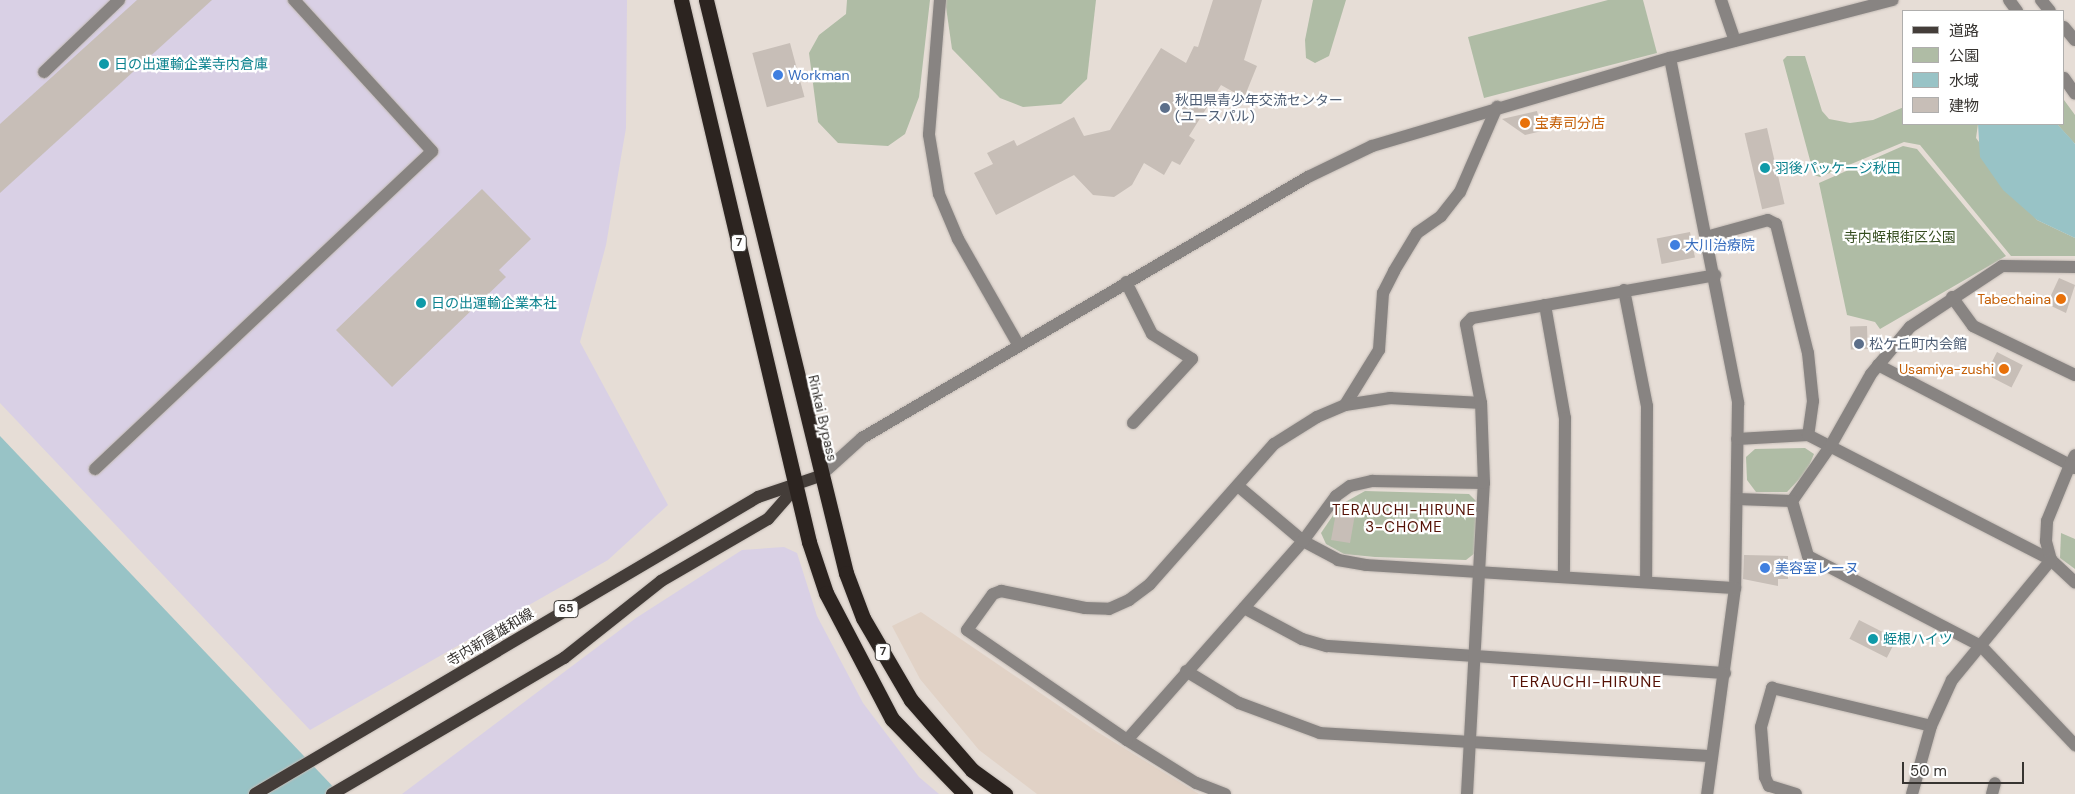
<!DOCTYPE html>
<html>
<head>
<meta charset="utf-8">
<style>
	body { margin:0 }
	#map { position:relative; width:2075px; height:794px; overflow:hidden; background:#e6ddd6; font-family:"DM Sans","Noto Sans JP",sans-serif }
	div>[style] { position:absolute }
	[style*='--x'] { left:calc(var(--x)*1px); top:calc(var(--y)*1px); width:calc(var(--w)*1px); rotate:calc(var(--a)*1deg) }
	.built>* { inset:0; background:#e1d2c6 }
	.industrial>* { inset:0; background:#d9d0e5 }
	.green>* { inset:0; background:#afbca5 }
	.water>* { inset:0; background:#98c3c6 }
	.building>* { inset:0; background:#c7beb7; transform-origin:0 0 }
	.roads { filter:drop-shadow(0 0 1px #c3bbb5) drop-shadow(0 0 1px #c3bbb5) }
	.minor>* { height:12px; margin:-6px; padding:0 6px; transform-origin:6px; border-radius:6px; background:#888482 }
	.major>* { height:12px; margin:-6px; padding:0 6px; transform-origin:6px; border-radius:6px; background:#443d39 }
	.highway>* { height:15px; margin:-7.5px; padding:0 7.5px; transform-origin:7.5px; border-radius:7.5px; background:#2c2420 }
	.dots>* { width:14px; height:14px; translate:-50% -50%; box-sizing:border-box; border:2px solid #fff; border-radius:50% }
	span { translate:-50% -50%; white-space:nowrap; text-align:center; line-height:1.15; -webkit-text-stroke:4.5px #fff; paint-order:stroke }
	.shield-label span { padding:1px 4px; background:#fff; border:1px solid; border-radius:4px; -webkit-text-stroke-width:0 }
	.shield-label { font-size:12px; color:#373431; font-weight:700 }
	.culture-label { font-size:14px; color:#0d838f }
	.left { translate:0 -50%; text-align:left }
	.shop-label { font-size:14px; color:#366cbe }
	.service-label { font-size:14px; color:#4e5e75 }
	.food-label { font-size:14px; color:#c56008 }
	.right { translate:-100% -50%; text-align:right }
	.park-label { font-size:14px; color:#354d1f }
	.street-label { font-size:14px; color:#373431 }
	.neighbourhood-label { font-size:15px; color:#551206; letter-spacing:1px }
	.quarter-label { font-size:16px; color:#551206; letter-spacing:1px }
	.legend { position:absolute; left:1902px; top:10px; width:162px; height:115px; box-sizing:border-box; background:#fff; border:1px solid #afaead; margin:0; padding:6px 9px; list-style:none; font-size:15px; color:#373431 }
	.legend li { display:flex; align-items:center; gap:10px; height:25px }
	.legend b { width:25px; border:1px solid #afaead }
	.scale { position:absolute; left:1902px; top:762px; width:122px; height:22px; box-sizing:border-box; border:2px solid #373431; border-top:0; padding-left:6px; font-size:15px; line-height:18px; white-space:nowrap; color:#373431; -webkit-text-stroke:4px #fff; paint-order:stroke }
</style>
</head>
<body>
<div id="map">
	<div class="built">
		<div style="clip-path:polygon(921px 612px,1096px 731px,1199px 794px,1037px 794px,979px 750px,920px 679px,892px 626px)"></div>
	</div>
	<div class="industrial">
		<div style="clip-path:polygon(0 0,627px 0,626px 128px,606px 245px,580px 342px,668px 505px,608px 560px,310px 730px,0 403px)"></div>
		<div style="clip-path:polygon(784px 547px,797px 553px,817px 616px,863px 703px,919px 777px,939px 794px,402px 794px,636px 618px,742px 550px)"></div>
	</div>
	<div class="green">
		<div style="clip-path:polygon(847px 0,930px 0,919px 97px,905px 134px,888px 146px,838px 143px,818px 122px,809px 53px,819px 35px,846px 14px)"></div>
		<div style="clip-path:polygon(945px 0,1096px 0,1087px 79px,1061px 104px,1023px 107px,1000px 98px,952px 49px)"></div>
		<div style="clip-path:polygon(1313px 0,1346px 0,1329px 56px,1315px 63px,1306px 58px,1305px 40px)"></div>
		<div style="clip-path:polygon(1608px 0,1643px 0,1657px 53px,1484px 98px,1468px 37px)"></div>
		<div style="clip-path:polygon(1787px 56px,1805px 56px,1822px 111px,1829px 119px,1850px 123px,1873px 120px,1904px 107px,1904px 124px,1978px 124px,1976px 138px,2037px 220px,2075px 238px,2075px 256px,2011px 256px,1920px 145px,1904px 142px,1820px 177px,1814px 175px,1783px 60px)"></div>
		<div style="clip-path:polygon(2064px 100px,2075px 115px,2075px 144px,2057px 124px,2064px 124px)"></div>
		<div style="clip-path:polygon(1903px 146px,1917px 149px,2006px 256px,1880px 329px,1875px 322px,1847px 315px,1819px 183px)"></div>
		<div style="clip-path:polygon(1805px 448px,1814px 454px,1807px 471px,1787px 492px,1756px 492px,1747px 480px,1746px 457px,1755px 449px)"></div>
		<div style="clip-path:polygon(1365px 491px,1469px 494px,1477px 502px,1475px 553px,1466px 560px,1375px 557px,1344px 554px,1326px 544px,1321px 533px,1340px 505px)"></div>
		<div style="clip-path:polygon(2061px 533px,2075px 539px,2075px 569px,2060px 558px)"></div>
	</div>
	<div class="water">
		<div style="clip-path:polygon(1978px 124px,2057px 124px,2071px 139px,2075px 144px,2075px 238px,2037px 220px,2003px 190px,1980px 157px)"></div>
		<div style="clip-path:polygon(0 436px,340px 794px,0 794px)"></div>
	</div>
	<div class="building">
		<div style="clip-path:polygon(137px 0,212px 0,0 193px,0 124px)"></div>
		<div style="clip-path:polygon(1213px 0,1262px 0,1244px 60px,1257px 66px,1244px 98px,1221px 85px,1189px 136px,1195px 140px,1180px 165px,1172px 161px,1164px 175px,1144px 163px,1132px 185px,1114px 197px,1093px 195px,1074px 175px,996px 215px,974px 173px,993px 164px,987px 153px,1014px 140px,1017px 146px,1074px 117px,1084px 136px,1110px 130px,1161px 48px,1186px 63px,1194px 46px,1198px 47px)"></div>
		<div style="left:790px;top:43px;width:56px;height:39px;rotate:75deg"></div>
		<div style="clip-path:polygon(1537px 111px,1542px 131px,1525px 135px,1502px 119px)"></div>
		<div style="left:1767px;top:128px;width:78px;height:23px;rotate:77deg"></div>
		<div style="clip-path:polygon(482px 189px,531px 239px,499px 270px,506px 277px,392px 387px,336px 330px)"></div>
		<div style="left:1690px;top:232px;width:26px;height:34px;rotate:79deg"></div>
		<div style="clip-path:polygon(2059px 278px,2075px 285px,2066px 313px,2047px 304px)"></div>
		<div style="left:1867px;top:326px;width:23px;height:17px;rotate:88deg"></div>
		<div style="left:1997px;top:352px;width:29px;height:25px;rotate:27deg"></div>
		<div style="clip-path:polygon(1343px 512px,1355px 514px,1350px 543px,1331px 540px,1336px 513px)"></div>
		<div style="clip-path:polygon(1744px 555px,1788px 556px,1788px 579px,1778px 579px,1778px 586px,1743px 579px)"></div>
		<div style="left:1859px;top:620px;width:42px;height:21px;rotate:27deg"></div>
	</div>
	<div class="roads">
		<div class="minor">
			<div style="--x:940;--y:0;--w:135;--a:94.7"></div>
			<div style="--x:929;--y:135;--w:60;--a:80.4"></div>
			<div style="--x:939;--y:194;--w:49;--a:67.1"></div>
			<div style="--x:958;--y:239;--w:123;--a:60.3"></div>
			<div style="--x:1721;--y:0;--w:43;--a:71.1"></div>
			<div style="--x:2009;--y:0;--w:14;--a:54"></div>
			<div style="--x:2041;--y:0;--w:14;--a:51"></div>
			<div style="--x:2064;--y:27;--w:17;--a:50"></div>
			<div style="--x:1670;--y:58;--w:352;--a:78.8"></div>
			<div style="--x:1738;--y:403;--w:185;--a:90.9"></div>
			<div style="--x:1735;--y:588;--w:208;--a:97.7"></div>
			<div style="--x:44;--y:72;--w:104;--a:-43.8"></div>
			<div style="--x:2064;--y:78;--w:19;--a:55"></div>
			<div style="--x:1706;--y:237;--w:64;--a:-15.3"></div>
			<div style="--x:1768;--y:220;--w:9;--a:27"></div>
			<div style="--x:1776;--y:224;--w:133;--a:76.1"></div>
			<div style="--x:1808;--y:353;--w:48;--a:84.1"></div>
			<div style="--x:1813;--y:401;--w:34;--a:98"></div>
			<div style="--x:1808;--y:435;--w:71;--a:176.8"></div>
			<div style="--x:1126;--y:282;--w:58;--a:63.4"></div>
			<div style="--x:1152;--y:334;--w:47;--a:32"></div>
			<div style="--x:1192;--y:359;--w:87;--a:132.7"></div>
			<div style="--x:1624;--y:290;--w:118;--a:78.8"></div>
			<div style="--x:1647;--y:406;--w:176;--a:90.3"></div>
			<div style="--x:1952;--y:297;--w:36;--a:54"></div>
			<div style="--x:1973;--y:326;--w:113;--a:25.7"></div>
			<div style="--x:1545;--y:305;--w:115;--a:80"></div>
			<div style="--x:1565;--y:418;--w:159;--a:90.4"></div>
			<div style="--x:1878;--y:365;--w:216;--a:27.5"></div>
			<div style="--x:2070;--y:465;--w:11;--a:-63"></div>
			<div style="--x:1345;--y:405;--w:65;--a:-58.3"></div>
			<div style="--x:1379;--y:350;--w:57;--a:-86"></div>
			<div style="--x:1383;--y:293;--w:25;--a:-63"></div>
			<div style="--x:1394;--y:271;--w:44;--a:-58.8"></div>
			<div style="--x:1417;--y:233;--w:29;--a:-35"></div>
			<div style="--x:1441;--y:216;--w:31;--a:-52"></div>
			<div style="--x:1460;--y:192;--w:93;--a:-66.5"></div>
			<div style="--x:1808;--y:435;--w:273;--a:27.2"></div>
			<div style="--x:2051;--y:560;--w:33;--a:43"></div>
			<div style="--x:95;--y:469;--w:463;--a:-43.3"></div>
			<div style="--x:432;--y:151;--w:205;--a:-132.4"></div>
			<div style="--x:820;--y:476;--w:57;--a:-42.1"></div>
			<div style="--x:862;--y:438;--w:517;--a:-30.34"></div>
			<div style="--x:1308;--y:177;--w:71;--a:-25.8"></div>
			<div style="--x:1372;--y:146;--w:311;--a:-16.5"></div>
			<div style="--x:1670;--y:58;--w:230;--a:-14.6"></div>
			<div style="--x:1238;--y:486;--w:85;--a:40.2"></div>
			<div style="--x:1303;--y:541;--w:40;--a:28"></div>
			<div style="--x:1338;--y:560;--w:28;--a:10"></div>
			<div style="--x:1366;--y:565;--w:370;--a:3.6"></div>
			<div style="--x:1737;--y:499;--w:55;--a:2.1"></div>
			<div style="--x:1792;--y:501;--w:68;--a:-55.1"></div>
			<div style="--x:1831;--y:445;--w:81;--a:-60.6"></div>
			<div style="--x:1871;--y:374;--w:61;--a:-50.3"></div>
			<div style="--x:1910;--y:327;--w:110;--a:-33.5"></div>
			<div style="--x:2002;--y:266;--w:73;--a:0.8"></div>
			<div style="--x:1792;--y:501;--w:57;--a:73.8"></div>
			<div style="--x:1808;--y:556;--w:195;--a:27.5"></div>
			<div style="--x:1981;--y:646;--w:137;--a:46.5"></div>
			<div style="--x:2051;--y:560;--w:20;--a:-105"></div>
			<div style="--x:2046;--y:541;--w:20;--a:-87"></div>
			<div style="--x:2047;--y:521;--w:61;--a:-67.7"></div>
			<div style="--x:2070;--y:465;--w:6;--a:31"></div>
			<div style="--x:1244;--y:608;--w:66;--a:28.1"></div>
			<div style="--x:1302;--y:639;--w:26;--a:16"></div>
			<div style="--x:1327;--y:646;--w:399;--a:3.9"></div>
			<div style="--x:1186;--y:671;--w:62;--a:31.1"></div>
			<div style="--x:1239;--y:703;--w:86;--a:20.3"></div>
			<div style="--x:1320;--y:733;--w:392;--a:3.4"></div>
			<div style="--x:1127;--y:740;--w:266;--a:-48.5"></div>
			<div style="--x:1303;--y:541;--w:56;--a:-53.7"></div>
			<div style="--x:1336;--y:496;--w:17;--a:-36"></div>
			<div style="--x:1350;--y:486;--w:23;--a:-13"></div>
			<div style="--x:1372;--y:481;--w:112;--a:1"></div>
			<div style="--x:1225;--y:794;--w:31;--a:-159"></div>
			<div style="--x:1196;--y:783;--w:81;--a:-148.1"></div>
			<div style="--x:1127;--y:740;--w:194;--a:-145.5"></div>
			<div style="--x:967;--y:630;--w:44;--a:-54.2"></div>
			<div style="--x:993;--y:594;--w:9;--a:-21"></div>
			<div style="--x:1001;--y:591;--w:86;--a:11.4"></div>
			<div style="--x:1085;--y:608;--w:24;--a:2"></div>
			<div style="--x:1109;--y:609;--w:22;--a:-24"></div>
			<div style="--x:1129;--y:600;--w:26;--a:-37"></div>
			<div style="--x:1150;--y:584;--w:187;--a:-48.5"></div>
			<div style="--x:1274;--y:444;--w:51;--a:-32.1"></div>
			<div style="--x:1317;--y:417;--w:30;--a:-23"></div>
			<div style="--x:1345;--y:405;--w:46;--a:-8.8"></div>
			<div style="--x:1390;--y:398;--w:91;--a:3.1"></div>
			<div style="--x:1467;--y:794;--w:311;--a:-86.9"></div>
			<div style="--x:1484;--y:483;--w:80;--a:-92.1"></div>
			<div style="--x:1481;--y:403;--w:80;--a:-100.8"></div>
			<div style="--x:1466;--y:324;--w:8;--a:-45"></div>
			<div style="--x:1472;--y:318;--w:247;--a:-10"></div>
			<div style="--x:1796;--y:794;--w:28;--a:-163"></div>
			<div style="--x:1769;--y:786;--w:10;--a:-114"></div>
			<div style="--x:1765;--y:777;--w:50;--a:-94.6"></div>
			<div style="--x:1761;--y:727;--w:41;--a:-74.2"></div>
			<div style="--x:1772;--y:688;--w:163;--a:13.4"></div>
			<div style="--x:1912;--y:794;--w:71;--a:-74.4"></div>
			<div style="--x:1931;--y:726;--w:51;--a:-65.5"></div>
			<div style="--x:1952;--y:680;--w:156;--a:-50.5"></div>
			<div style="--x:1992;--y:794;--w:11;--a:-75"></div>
		</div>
		<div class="major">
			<div style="--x:255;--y:794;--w:584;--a:-30.56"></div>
			<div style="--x:758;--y:497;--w:65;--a:-18.7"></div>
			<div style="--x:332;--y:794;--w:269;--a:-30.4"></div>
			<div style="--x:564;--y:658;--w:124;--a:-38.4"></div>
			<div style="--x:661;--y:581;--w:124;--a:-30.1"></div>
			<div style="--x:768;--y:519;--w:44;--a:-48.7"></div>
		</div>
		<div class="highway">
			<div style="--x:681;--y:0;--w:557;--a:76.71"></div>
			<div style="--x:809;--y:542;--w:54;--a:71.6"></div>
			<div style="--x:826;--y:593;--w:142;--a:62.4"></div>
			<div style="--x:892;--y:719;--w:105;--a:45.8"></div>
			<div style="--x:706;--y:0;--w:590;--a:76.27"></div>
			<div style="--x:846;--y:573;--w:48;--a:69.3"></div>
			<div style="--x:863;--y:618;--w:95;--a:59.7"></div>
			<div style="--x:911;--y:700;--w:93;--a:48.9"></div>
			<div style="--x:972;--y:770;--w:41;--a:36"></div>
		</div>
	</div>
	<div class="dots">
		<div style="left:104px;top:64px;background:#0f9aa8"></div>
		<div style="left:778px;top:75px;background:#3f7fe0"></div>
		<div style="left:1165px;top:108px;background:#5c6f8a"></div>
		<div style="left:1525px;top:123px;background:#e8710a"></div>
		<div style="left:1765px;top:168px;background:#0f9aa8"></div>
		<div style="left:1675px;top:245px;background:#3f7fe0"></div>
		<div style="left:2061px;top:299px;background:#e8710a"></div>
		<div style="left:421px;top:303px;background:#0f9aa8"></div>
		<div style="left:1859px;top:344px;background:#5c6f8a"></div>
		<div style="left:2004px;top:369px;background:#e8710a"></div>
		<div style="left:1765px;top:568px;background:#3f7fe0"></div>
		<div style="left:1873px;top:639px;background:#0f9aa8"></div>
	</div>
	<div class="shield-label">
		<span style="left:739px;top:243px">7</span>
		<span style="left:566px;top:609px">65</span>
		<span style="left:883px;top:652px">7</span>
	</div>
	<div class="culture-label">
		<span class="left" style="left:114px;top:64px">日の出運輸企業寺内倉庫</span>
		<span class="left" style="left:1775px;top:168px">羽後パッケージ秋田</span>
		<span class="left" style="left:431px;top:303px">日の出運輸企業本社</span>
		<span class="left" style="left:1883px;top:639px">蛭根ハイツ</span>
	</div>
	<div class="shop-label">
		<span class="left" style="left:788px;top:75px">Workman</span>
		<span class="left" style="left:1685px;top:245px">大川治療院</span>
		<span class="left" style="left:1775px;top:568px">美容室レーヌ</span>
	</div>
	<div class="service-label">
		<span class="left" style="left:1175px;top:108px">秋田県青少年交流センター<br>(ユースパル)</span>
		<span class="left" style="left:1869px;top:344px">松ケ丘町内会館</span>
	</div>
	<div class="food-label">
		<span class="left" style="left:1535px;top:123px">宝寿司分店</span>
		<span class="right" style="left:2051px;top:299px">Tabechaina</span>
		<span class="right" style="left:1994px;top:369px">Usamiya-zushi</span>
	</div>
	<div class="park-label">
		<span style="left:1900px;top:237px">寺内蛭根街区公園</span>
	</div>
	<div class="street-label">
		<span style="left:823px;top:418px;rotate:77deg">Rinkai Bypass</span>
		<span style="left:490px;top:637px;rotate:-31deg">寺内新屋雄和線</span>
	</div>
	<div class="neighbourhood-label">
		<span style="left:1404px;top:519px">TERAUCHI-HIRUNE<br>3-CHOME</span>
	</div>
	<div class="quarter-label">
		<span style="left:1586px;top:682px">TERAUCHI-HIRUNE</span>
	</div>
	<ul class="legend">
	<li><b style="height:6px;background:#443d39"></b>道路</li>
	<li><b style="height:14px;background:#afbca5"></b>公園</li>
	<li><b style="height:14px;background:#98c3c6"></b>水域</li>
	<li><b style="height:14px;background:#c7beb7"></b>建物</li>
	</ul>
	<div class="scale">50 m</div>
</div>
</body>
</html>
